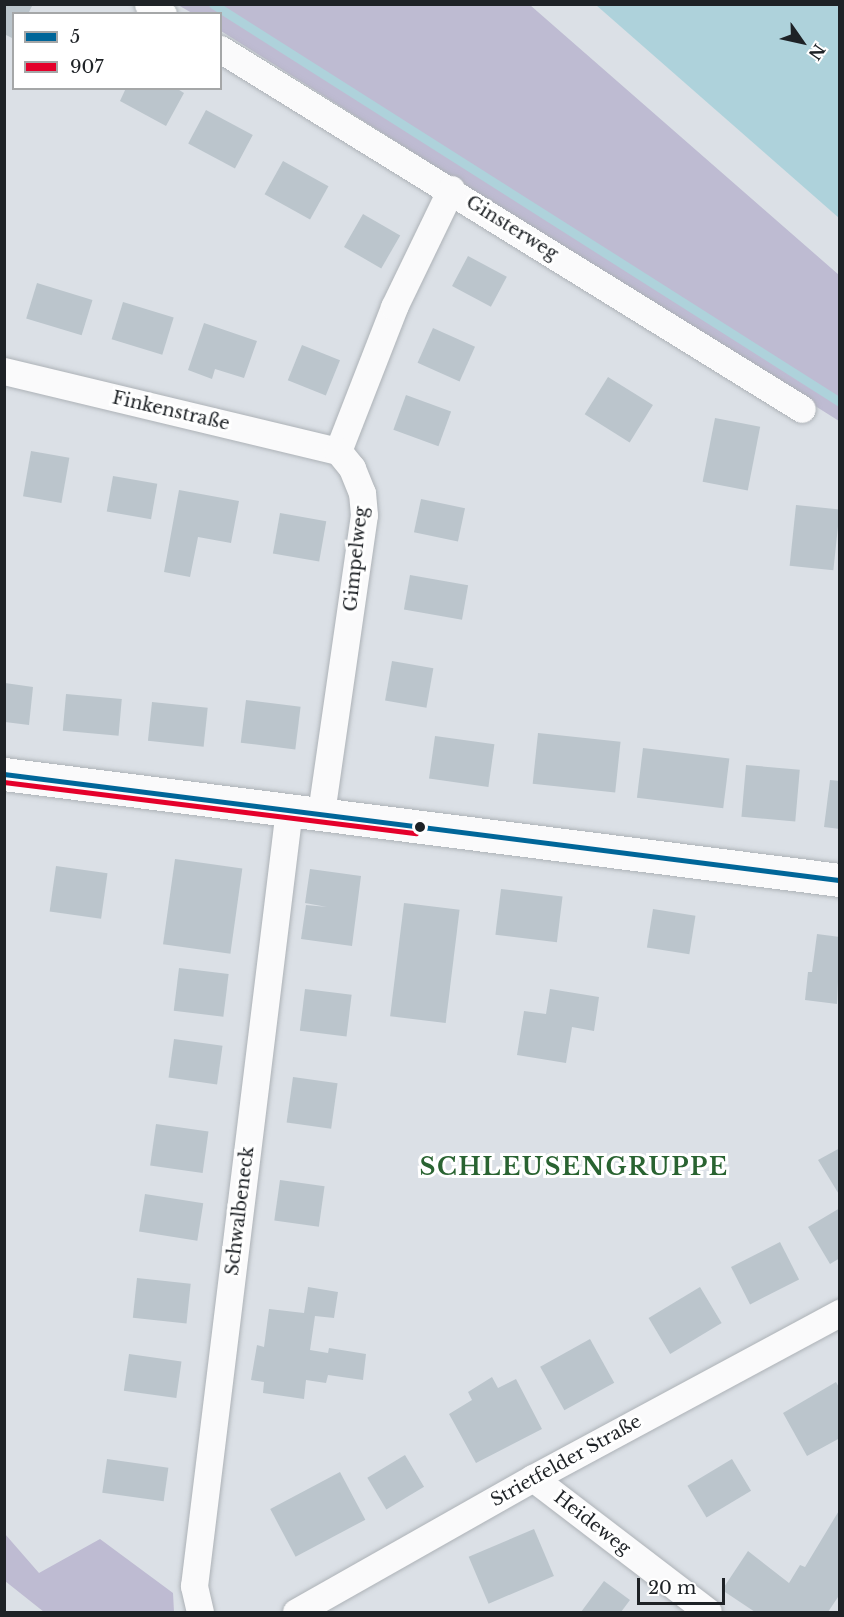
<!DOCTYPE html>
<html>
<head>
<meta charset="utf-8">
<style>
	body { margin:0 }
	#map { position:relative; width:844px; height:1617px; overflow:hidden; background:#dbe0e6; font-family:"Libre Baskerville",serif }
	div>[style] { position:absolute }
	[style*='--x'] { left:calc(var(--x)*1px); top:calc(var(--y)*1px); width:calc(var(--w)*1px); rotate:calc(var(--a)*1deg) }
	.forest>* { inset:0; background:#bebbd2 }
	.water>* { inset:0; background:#aed2db }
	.stream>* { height:9px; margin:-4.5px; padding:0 4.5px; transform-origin:4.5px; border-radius:4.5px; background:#aed2db }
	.building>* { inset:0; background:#bbc5cc; transform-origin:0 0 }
	.roads { filter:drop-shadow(0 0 2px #adb2b7) drop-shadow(0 0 2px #adb2b7) }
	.minor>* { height:27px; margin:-13.5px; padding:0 13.5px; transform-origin:13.5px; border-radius:13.5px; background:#fafafb }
	.tertiary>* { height:33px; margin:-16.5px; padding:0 16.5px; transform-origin:16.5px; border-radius:16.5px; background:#fafafb }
	.bus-1>* { height:4.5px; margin:-2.25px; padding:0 2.25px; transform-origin:2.25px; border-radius:2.25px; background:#069 }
	.bus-2>* { height:4.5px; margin:-2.25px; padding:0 2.25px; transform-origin:2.25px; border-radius:2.25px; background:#e4002b }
	.dots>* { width:16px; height:16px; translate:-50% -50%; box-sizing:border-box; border:3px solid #fff; border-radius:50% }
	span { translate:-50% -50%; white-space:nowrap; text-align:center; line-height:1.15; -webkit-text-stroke:6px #fff; paint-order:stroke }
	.street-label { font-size:18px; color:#1e2226 }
	.district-label { font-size:24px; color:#296331; font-weight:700; letter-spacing:1.5px }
	.frame { position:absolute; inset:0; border:6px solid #1e2226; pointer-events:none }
	.legend { position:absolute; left:12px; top:12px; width:210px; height:78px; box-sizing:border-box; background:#fff; border:2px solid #a5a7a8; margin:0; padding:8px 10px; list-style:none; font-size:18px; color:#1e2226 }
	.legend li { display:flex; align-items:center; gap:12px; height:30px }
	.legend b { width:30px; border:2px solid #a5a7a8 }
	.north { position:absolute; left:772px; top:12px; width:60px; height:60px; -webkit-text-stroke:4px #fff; paint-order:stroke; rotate:124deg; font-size:16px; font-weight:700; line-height:24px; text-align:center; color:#1e2226 }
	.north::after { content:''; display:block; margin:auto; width:21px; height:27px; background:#1e2226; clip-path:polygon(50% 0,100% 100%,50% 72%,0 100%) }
	.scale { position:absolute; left:637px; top:1578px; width:88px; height:27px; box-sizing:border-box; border:3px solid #1e2226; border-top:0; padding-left:8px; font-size:18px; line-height:21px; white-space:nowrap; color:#1e2226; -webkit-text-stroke:4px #fff; paint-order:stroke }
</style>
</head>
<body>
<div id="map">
	<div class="forest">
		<div style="clip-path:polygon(178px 5px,530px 5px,839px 275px,839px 421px,221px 31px,220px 14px,192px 13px)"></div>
		<div style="clip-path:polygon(5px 1534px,39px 1573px,100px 1539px,173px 1593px,174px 1612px,44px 1612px,5px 1581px)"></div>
	</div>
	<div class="water">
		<div style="clip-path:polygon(596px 5px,839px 5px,839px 218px)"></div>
	</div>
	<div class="stream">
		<div style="--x:213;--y:4;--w:743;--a:32.41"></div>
	</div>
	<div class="building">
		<div style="clip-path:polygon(4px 4px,33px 4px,28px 14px,14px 14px,14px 39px,4px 34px)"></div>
		<div style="clip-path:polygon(126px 88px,176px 88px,184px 93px,166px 126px,120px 101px)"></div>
		<div style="left:206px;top:110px;width:53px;height:38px;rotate:28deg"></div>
		<div style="left:283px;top:161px;width:52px;height:38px;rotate:29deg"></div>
		<div style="left:363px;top:214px;width:43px;height:38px;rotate:30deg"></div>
		<div style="left:468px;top:256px;width:44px;height:34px;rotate:28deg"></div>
		<div style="left:37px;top:283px;width:58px;height:37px;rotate:17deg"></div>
		<div style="left:123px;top:302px;width:53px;height:39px;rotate:17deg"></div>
		<div style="clip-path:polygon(204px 323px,257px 341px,244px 378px,215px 369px,212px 379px,188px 370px)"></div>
		<div style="left:433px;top:328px;width:46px;height:38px;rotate:24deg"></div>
		<div style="left:302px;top:345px;width:41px;height:38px;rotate:22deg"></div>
		<div style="left:608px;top:377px;width:53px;height:44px;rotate:32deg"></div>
		<div style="left:406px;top:395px;width:48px;height:37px;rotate:20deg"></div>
		<div style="left:715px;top:418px;width:46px;height:65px;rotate:11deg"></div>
		<div style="left:31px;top:451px;width:39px;height:46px;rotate:10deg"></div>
		<div style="left:113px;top:476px;width:45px;height:36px;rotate:10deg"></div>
		<div style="clip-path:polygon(179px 490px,239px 501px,231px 543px,198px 537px,190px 577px,164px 572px)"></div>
		<div style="left:421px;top:499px;width:45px;height:34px;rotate:12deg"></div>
		<div style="left:796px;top:505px;width:44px;height:61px;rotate:6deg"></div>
		<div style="left:280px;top:513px;width:47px;height:41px;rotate:10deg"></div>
		<div style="left:410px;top:575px;width:59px;height:35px;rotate:10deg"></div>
		<div style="left:392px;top:661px;width:42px;height:40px;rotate:10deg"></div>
		<div style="clip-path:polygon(5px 683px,33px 687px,29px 725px,5px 722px)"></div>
		<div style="left:66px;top:694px;width:56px;height:37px;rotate:5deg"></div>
		<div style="left:246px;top:700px;width:55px;height:43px;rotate:7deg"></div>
		<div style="left:152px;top:702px;width:56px;height:39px;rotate:6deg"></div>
		<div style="left:538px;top:733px;width:83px;height:51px;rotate:6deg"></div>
		<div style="left:435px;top:736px;width:60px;height:43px;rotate:8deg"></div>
		<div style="left:643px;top:748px;width:87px;height:50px;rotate:7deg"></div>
		<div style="left:746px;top:765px;width:54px;height:52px;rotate:5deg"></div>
		<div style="clip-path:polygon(830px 780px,840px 781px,840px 829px,824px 827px)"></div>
		<div style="left:175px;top:859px;width:68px;height:86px;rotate:8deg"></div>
		<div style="left:56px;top:866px;width:52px;height:46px;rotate:8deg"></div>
		<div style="clip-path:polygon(310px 869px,361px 876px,352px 946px,301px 939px,306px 905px,327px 907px,305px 903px)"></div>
		<div style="left:501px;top:889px;width:62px;height:46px;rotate:7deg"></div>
		<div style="left:404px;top:903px;width:56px;height:114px;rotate:7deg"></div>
		<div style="left:653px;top:909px;width:43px;height:39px;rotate:9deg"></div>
		<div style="clip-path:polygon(817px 934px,840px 937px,837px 1004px,805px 1000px,808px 972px,812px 972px)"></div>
		<div style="left:179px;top:968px;width:50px;height:43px;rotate:7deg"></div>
		<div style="left:305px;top:989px;width:47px;height:42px;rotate:7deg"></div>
		<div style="clip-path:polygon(550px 989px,599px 997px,594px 1031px,572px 1027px,566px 1063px,517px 1055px,524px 1011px,546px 1014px)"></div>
		<div style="left:174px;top:1039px;width:49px;height:39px;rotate:8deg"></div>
		<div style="left:293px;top:1077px;width:45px;height:46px;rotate:8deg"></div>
		<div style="left:156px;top:1124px;width:53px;height:42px;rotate:8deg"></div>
		<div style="clip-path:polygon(840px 1148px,840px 1196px,818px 1160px)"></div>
		<div style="left:280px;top:1180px;width:45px;height:41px;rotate:8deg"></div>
		<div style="left:145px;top:1194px;width:59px;height:38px;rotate:9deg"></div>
		<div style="clip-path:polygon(840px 1208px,840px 1258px,830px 1264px,808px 1227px)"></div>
		<div style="left:780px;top:1242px;width:42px;height:55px;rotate:63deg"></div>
		<div style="left:137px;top:1278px;width:54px;height:40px;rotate:6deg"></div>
		<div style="clip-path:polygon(308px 1287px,338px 1292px,334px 1318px,315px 1316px,310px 1350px,328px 1353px,329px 1348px,366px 1354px,363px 1380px,328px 1375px,326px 1383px,306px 1380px,304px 1399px,263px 1393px,264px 1382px,251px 1380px,257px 1345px,264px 1347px,269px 1309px,304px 1313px)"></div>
		<div style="left:700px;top:1287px;width:42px;height:60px;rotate:59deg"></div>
		<div style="left:590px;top:1339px;width:50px;height:57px;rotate:61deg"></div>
		<div style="left:129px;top:1354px;width:53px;height:37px;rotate:8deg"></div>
		<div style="clip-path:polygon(492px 1377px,498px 1388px,516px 1379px,542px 1429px,476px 1463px,449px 1414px,472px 1400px,468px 1392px)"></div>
		<div style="clip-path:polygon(836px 1382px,840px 1389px,840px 1438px,807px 1456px,783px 1413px)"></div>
		<div style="left:405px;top:1455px;width:37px;height:44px;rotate:59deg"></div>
		<div style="left:107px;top:1459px;width:62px;height:34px;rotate:8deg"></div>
		<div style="left:732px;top:1459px;width:37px;height:52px;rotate:59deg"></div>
		<div style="left:340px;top:1472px;width:54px;height:79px;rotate:62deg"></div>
		<div style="clip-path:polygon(840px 1509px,840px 1594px,828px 1612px,755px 1612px,722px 1590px,748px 1551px,789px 1583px,800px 1565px,805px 1567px)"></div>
		<div style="left:534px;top:1529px;width:51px;height:71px;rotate:67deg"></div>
		<div style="clip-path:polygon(604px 1581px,630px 1600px,621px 1612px,581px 1612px)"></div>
	</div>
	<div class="roads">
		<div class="minor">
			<div style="--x:148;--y:4;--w:18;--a:34"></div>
			<div style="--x:220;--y:49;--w:684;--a:31.74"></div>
			<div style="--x:4;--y:371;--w:343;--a:13.5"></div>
			<div style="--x:338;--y:451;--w:155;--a:-68.7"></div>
			<div style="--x:394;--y:307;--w:131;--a:-64.2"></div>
			<div style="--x:321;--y:813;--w:301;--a:-81.8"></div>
			<div style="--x:364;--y:515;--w:22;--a:-95"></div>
			<div style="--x:362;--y:493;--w:27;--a:-112"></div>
			<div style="--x:352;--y:468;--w:22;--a:-129"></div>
			<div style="--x:533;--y:1478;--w:220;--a:37.4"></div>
			<div style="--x:200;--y:1612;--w:27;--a:-103"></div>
			<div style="--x:194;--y:1586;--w:783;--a:-83.03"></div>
			<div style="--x:296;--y:1612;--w:272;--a:-29.5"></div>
			<div style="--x:533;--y:1478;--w:349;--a:-28.3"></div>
		</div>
		<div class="tertiary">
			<div style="--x:4;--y:774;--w:843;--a:7.23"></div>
		</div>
	</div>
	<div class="bus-1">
		<div style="--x:4;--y:774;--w:843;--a:7.23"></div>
	</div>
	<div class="bus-2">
		<div style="--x:4;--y:782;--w:415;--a:7.1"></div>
	</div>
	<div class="dots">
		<div style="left:420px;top:827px;background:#1e2226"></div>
	</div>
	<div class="street-label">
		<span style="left:512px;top:228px;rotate:32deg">Ginsterweg</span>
		<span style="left:171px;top:411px;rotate:13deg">Finkenstraße</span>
		<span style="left:356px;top:559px;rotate:-84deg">Gimpelweg</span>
		<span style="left:240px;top:1211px;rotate:-83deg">Schwalbeneck</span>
		<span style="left:566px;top:1461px;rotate:-29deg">Strietfelder Straße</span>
		<span style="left:592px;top:1523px;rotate:38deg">Heideweg</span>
	</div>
	<div class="district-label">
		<span style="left:574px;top:1167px">SCHLEUSENGRUPPE</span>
	</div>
	<div class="frame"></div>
	<ul class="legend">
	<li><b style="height:8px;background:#069"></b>5</li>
	<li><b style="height:8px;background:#e4002b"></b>907</li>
	</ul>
	<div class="north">N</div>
	<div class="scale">20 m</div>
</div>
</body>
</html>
